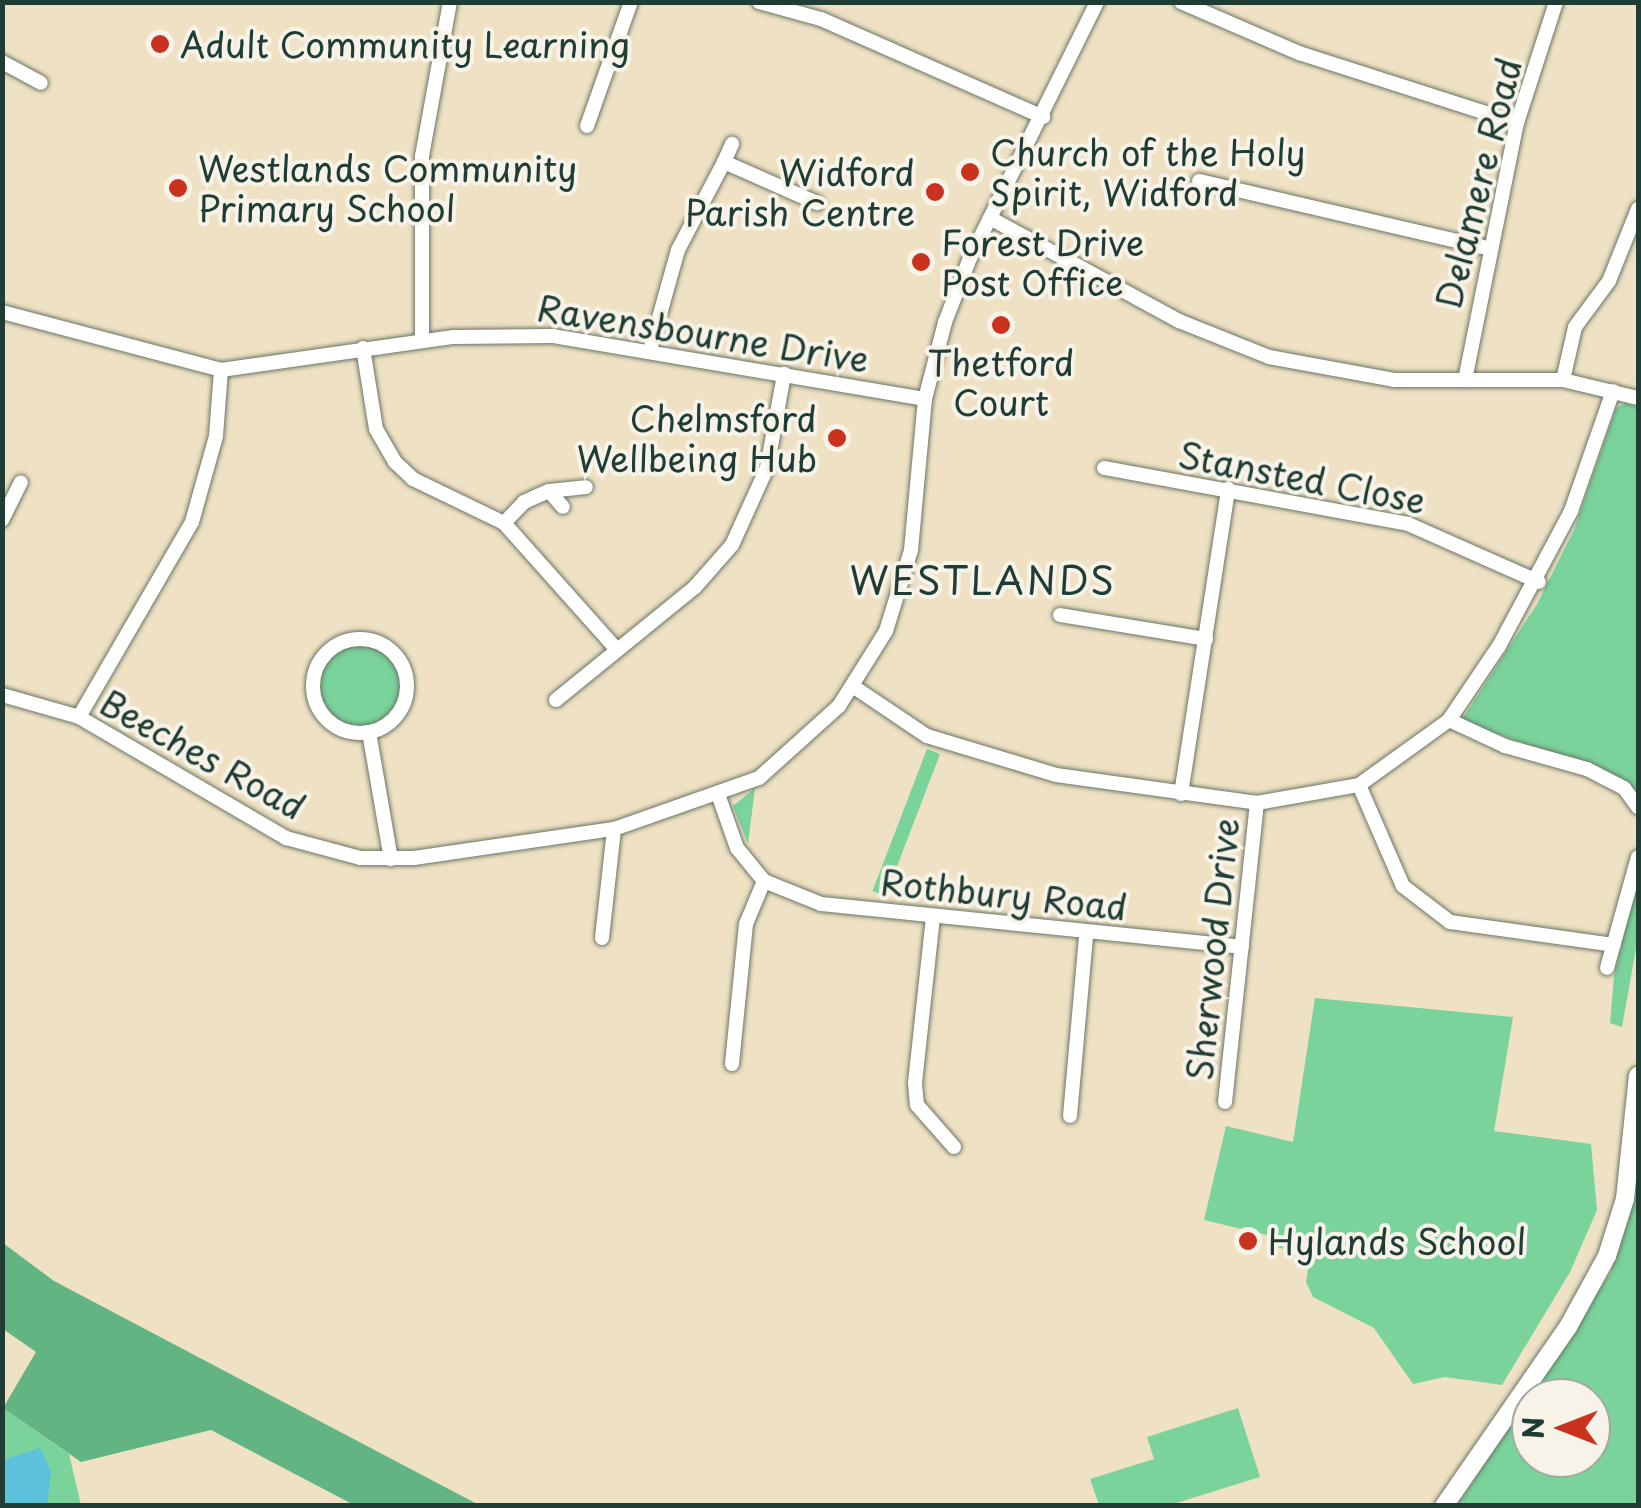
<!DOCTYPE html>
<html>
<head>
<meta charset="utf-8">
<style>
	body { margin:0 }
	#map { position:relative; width:1641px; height:1508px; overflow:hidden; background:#efe1c3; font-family:"Playpen Sans",sans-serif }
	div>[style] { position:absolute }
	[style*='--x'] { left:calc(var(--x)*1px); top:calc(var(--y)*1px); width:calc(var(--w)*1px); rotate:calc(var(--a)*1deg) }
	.green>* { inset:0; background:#79d39a; transform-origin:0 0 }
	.round { border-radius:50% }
	.forest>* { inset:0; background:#62b582 }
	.water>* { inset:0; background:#5cc1da }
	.roads { filter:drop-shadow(0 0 2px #687666) drop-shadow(0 0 2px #687666) }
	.minor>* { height:14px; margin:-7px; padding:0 7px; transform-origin:7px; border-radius:7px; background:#fff }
	.minor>.ring { margin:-7px; padding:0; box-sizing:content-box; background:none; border:14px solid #fff; border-radius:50% }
	.tertiary>* { height:18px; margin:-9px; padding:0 9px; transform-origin:9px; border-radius:9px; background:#fff }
	.dots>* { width:28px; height:28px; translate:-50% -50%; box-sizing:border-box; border:5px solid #f7f3e8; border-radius:50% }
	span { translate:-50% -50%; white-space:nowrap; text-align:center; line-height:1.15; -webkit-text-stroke:8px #f7f3e8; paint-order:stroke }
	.poi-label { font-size:35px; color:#1f3d34 }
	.left { translate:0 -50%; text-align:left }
	.right { translate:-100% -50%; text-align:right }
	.street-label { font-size:35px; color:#1f3d34 }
	.neighbourhood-label { font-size:38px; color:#1f3d34; letter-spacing:2.5px }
	.frame { position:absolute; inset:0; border:5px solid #1f3d34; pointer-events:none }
	.north { position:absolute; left:1511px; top:1378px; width:100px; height:100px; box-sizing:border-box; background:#f7f3e8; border:2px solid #a1aaa0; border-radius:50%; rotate:270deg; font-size:28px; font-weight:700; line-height:40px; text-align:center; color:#1f3d34 }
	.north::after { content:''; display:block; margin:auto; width:35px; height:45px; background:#c8321e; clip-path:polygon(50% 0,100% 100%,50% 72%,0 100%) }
</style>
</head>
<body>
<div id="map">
	<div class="green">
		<div style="clip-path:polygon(1625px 403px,1638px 407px,1638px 792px,1622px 778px,1461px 721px,1537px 604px,1574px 530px,1616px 408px)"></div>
		<div class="round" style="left:320px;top:646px;width:80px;height:80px"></div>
		<div style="left:927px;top:749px;width:14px;height:152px;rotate:21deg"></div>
		<div style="clip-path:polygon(755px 788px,748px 844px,733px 806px)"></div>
		<div style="clip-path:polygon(1638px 877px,1638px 937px,1622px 1027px,1610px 1023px,1614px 976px)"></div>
		<div style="clip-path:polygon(1315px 998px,1513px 1017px,1494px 1131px,1591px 1144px,1597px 1210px,1570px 1272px,1502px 1385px,1445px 1377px,1413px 1384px,1374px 1328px,1313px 1297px,1306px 1282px,1310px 1256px,1277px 1247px,1271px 1236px,1204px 1220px,1226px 1126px,1293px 1142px)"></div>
		<div style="clip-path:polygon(evenodd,1638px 1170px,1638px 1505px,1457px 1506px,1611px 1272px,1638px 1170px,1531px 1398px,1591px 1398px,1591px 1458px,1531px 1458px,1531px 1398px)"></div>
		<div style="clip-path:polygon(3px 1408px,69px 1454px,81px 1505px,3px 1506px)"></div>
		<div style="clip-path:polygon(1238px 1408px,1260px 1477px,1170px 1505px,1099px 1505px,1090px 1479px,1154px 1459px,1147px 1437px)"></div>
	</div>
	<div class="forest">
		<div style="clip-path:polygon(3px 1243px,54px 1281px,479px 1505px,354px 1505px,211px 1430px,81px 1462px,3px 1408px,36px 1352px,3px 1329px)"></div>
	</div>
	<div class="water">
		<div style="clip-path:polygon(40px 1448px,51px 1472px,47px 1505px,3px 1505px,3px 1460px)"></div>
	</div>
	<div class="roads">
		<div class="minor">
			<div style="--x:759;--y:2;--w:64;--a:15.3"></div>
			<div style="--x:821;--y:19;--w:243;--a:23.8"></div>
			<div style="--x:1181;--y:2;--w:129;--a:23.4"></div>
			<div style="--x:1299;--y:53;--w:229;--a:17.8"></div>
			<div style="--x:2;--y:62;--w:44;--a:28.3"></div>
			<div style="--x:587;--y:126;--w:132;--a:-70.5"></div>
			<div style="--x:724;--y:162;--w:20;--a:-66"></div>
			<div style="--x:1199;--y:181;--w:296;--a:13.1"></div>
			<div style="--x:990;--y:218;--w:215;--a:28.6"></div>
			<div style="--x:1179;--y:321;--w:97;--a:21.8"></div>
			<div style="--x:1269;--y:357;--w:127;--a:10.4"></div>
			<div style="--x:1394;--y:380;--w:169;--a:0"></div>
			<div style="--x:1563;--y:380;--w:77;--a:13.5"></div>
			<div style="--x:2;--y:312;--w:227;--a:14.8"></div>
			<div style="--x:221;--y:370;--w:235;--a:-8.1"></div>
			<div style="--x:454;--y:337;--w:99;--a:-0.6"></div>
			<div style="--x:553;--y:336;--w:377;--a:9.6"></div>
			<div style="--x:422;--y:340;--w:184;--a:-90"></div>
			<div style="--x:422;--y:156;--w:157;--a:-79.7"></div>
			<div style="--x:363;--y:348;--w:82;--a:80.9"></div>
			<div style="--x:376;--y:429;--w:38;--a:60"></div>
			<div style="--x:395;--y:462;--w:25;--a:43"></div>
			<div style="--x:413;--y:479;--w:101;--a:25.8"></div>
			<div style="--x:504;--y:523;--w:170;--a:48.3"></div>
			<div style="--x:650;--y:350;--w:104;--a:-74.4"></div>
			<div style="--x:678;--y:250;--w:99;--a:-62.4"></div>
			<div style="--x:724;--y:162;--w:102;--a:23.8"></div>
			<div style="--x:1465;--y:380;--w:262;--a:-78.6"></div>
			<div style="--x:1517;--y:123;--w:127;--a:-72.1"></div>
			<div style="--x:1563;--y:380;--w:54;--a:-77.2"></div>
			<div style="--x:1575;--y:327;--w:57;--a:-53.5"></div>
			<div style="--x:1609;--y:281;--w:78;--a:-68.1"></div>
			<div style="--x:1104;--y:468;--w:309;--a:10.4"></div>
			<div style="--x:1408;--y:524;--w:143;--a:23.9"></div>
			<div style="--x:549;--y:491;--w:21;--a:49"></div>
			<div style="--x:2;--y:520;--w:42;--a:-63.4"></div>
			<div style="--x:504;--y:523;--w:29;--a:-46"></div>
			<div style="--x:524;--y:502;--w:27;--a:-24"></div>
			<div style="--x:549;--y:491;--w:37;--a:-6"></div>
			<div style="--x:1060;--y:615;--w:148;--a:9.3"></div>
			<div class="ring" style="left:313px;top:639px;width:80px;height:80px"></div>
			<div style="--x:854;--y:687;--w:88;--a:33.9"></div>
			<div style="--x:927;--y:736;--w:135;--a:16.8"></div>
			<div style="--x:1056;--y:775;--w:203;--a:7.9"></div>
			<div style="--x:1257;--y:803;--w:104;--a:-10"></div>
			<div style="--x:1359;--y:785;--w:111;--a:-35.8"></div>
			<div style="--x:1449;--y:720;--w:89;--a:-56"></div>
			<div style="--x:1499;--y:646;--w:153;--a:-61.9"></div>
			<div style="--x:1571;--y:511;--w:127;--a:-70.7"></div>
			<div style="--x:2;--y:695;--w:80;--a:15.9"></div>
			<div style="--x:79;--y:717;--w:240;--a:30.3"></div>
			<div style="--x:286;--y:838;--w:77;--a:15.1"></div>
			<div style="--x:360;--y:858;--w:54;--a:0"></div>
			<div style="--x:414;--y:858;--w:202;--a:-8.3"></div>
			<div style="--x:614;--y:829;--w:154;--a:-19.4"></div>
			<div style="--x:759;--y:778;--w:108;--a:-42"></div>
			<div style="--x:839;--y:706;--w:89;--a:-57.9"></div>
			<div style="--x:886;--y:631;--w:85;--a:-72.8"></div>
			<div style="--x:911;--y:550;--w:152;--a:-84.7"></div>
			<div style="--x:925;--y:399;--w:80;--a:-75.4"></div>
			<div style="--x:945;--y:322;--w:69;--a:-68.7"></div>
			<div style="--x:970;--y:258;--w:286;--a:-63.6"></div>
			<div style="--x:556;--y:700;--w:179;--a:-39.1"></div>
			<div style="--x:695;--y:587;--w:56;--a:-48.6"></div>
			<div style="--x:732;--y:545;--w:85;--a:-65.6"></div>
			<div style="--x:767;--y:468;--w:96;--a:-79.7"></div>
			<div style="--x:79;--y:717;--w:225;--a:-59.9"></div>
			<div style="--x:192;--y:522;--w:89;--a:-74.4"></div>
			<div style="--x:216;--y:436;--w:66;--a:-85.7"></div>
			<div style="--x:1449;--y:720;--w:62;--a:24.9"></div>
			<div style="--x:1505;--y:746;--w:85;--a:15.7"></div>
			<div style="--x:1587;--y:769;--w:42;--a:27.2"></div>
			<div style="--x:1624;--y:788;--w:24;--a:54"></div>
			<div style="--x:369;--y:732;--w:129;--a:80.2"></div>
			<div style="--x:1359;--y:785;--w:110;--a:66.5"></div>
			<div style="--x:1403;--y:886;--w:59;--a:37.5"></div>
			<div style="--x:1450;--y:922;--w:165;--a:8"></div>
			<div style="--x:1181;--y:794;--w:309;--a:-81.2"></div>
			<div style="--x:719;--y:797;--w:54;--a:70.6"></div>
			<div style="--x:737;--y:848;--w:43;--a:50.7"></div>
			<div style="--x:764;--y:881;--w:61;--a:22"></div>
			<div style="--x:821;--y:904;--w:423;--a:5.8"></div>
			<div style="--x:933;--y:917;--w:167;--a:96.2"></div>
			<div style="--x:915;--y:1083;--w:22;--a:85"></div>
			<div style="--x:917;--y:1105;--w:56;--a:48.6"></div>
			<div style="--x:602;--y:938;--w:110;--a:-83.7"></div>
			<div style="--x:1607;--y:968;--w:115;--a:-74.4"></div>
			<div style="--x:732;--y:1064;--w:141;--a:-84.3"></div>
			<div style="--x:746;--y:924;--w:47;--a:-67.3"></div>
			<div style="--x:1225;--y:1102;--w:301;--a:-83.9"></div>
			<div style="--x:1070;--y:1116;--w:182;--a:-84.9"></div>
		</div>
		<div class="tertiary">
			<div style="--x:1444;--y:1506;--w:218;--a:-55.3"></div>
			<div style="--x:1568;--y:1327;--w:81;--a:-61.2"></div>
			<div style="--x:1607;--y:1256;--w:60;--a:-72.5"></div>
			<div style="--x:1625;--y:1199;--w:124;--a:-84"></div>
		</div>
	</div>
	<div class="dots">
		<div style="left:160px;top:44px;background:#c8321e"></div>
		<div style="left:970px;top:172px;background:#c8321e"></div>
		<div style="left:178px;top:188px;background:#c8321e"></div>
		<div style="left:935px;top:192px;background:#c8321e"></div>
		<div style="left:921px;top:262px;background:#c8321e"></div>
		<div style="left:1001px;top:325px;background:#c8321e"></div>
		<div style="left:837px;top:438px;background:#c8321e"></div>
		<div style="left:1248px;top:1241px;background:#c8321e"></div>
	</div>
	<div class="poi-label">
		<span class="left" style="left:180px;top:44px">Adult Community Learning</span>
		<span class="left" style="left:990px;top:172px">Church of the Holy<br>Spirit, Widford</span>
		<span class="left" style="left:198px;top:188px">Westlands Community<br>Primary School</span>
		<span class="right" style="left:915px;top:192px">Widford<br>Parish Centre</span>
		<span class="left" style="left:941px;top:262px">Forest Drive<br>Post Office</span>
		<span style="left:1001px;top:382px">Thetford<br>Court</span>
		<span class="right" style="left:817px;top:438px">Chelmsford<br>Wellbeing Hub</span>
		<span class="left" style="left:1268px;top:1241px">Hylands School</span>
	</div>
	<div class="street-label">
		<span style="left:1478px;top:183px;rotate:-76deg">Delamere Road</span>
		<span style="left:703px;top:333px;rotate:9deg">Ravensbourne Drive</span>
		<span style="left:1302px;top:477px;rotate:11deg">Stansted Close</span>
		<span style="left:203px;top:754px;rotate:29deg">Beeches Road</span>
		<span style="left:1004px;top:894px;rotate:6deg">Rothbury Road</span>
		<span style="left:1212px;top:949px;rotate:-84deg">Sherwood Drive</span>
	</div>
	<div class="neighbourhood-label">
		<span style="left:983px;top:580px">WESTLANDS</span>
	</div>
	<div class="frame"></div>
	<div class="north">N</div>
</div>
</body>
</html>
